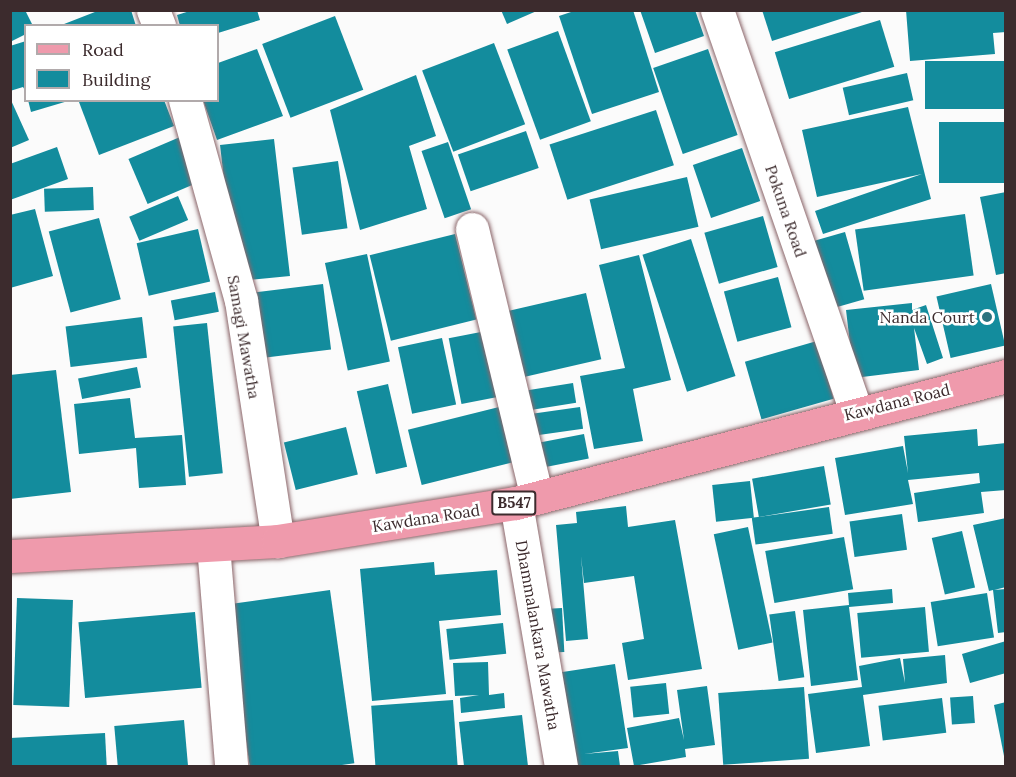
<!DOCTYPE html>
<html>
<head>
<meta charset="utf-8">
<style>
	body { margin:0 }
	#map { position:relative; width:1016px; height:777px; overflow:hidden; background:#fbfbfb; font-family:Lora,serif }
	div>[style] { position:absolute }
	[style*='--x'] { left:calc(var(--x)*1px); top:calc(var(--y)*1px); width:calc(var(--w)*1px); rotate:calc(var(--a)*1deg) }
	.building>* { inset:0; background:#138c9d; transform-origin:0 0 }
	.roads { filter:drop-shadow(0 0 2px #8b666a) drop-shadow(0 0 2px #8b666a) }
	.minor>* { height:33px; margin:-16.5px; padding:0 16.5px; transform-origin:16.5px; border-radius:16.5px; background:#fff }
	.major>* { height:33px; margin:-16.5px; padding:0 16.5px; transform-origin:16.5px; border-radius:16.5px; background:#ef9aac }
	.dots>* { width:16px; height:16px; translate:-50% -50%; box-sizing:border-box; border:3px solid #fff; border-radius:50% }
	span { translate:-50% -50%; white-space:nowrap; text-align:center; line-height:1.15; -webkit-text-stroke:5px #fff; paint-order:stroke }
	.shield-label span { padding:2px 4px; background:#fff; border:2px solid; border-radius:4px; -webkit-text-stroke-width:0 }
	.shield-label { font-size:15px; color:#3c2b2d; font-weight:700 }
	.street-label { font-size:16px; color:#3c2b2d }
	.poi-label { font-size:16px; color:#3c2b2d }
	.right { translate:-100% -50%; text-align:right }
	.frame { position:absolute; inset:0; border:12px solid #3c2b2d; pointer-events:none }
	.legend { position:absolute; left:24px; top:24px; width:195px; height:78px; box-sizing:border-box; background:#fff; border:2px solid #b1aaab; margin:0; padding:8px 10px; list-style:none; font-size:18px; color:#3c2b2d }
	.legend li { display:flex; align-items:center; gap:12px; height:30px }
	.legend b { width:30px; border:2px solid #b1aaab }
</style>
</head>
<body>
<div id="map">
	<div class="building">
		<div style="clip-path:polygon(10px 10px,25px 10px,33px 26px,26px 26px,26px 34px,10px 42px)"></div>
		<div style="clip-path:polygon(100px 10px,131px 10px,136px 26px,59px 26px)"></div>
		<div style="clip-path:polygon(193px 10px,257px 10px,260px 20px,218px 33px,218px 26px,180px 26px,177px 15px)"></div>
		<div style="clip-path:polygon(501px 10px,539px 10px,507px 24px)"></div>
		<div style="clip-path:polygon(577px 10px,633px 10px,659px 92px,592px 114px,559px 16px)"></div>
		<div style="clip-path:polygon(640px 10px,695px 10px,704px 36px,655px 53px)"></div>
		<div style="clip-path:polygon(762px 10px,865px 10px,865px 11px,772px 41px)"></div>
		<div style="clip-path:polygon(906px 10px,1006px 10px,1006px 32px,993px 33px,995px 54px,910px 61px)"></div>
		<div style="left:335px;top:16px;width:79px;height:78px;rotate:69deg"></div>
		<div style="left:880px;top:20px;width:49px;height:110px;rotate:73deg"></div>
		<div style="left:558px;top:31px;width:96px;height:54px;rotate:70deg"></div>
		<div style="clip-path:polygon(26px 41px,26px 92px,23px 87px,10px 91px,10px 46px)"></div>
		<div style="left:494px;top:43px;width:87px;height:77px;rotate:69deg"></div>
		<div style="clip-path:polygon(257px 49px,283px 116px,217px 140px,203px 100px,218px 100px,218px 63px)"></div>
		<div style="left:708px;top:49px;width:91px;height:58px;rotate:71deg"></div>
		<div style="left:1006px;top:61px;width:48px;height:81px;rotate:90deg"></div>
		<div style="left:907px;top:73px;width:28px;height:66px;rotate:77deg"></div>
		<div style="clip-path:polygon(416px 75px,436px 136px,409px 146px,427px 209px,360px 230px,330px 110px)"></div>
		<div style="clip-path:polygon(10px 98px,29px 140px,10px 148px)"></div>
		<div style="clip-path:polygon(28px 100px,68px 100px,68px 101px,31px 112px)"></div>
		<div style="clip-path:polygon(164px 100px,174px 126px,99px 155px,79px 102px)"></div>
		<div style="clip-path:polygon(908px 107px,931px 199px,823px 234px,815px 211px,922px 174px,817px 197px,802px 130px)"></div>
		<div style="left:656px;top:110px;width:58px;height:112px;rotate:72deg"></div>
		<div style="left:1006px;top:122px;width:61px;height:67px;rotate:90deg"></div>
		<div style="left:526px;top:131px;width:39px;height:72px;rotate:71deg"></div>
		<div style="left:180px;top:137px;width:49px;height:56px;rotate:67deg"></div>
		<div style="clip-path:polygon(274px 139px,290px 276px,228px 282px,230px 231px,220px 145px)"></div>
		<div style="left:448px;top:142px;width:71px;height:28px;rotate:71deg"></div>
		<div style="clip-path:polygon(57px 147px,68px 179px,10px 200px,10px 164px)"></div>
		<div style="left:742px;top:148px;width:56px;height:52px;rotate:71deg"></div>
		<div style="left:338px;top:161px;width:68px;height:46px;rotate:82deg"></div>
		<div style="left:687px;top:177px;width:51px;height:100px;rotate:77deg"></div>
		<div style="left:93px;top:187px;width:23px;height:49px;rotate:88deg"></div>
		<div style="clip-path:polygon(1006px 192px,1006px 273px,996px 275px,980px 197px)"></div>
		<div style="left:178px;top:196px;width:26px;height:53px;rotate:67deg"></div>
		<div style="clip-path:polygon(35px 209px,53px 276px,10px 288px,10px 215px)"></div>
		<div style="left:965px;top:214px;width:62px;height:111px;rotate:82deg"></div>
		<div style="left:763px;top:216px;width:53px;height:61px;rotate:74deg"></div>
		<div style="left:99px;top:218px;width:84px;height:52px;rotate:75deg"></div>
		<div style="left:198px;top:229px;width:54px;height:63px;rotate:77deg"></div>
		<div style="left:845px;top:232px;width:70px;height:39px;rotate:74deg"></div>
		<div style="left:455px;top:234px;width:88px;height:88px;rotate:76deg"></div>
		<div style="left:691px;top:239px;width:144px;height:51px;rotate:72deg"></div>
		<div style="left:367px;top:254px;width:110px;height:43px;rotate:78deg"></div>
		<div style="clip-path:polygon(639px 255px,671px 380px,633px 389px,643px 441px,594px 449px,580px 376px,625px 368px,599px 265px)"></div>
		<div style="left:778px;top:277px;width:52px;height:56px;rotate:75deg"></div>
		<div style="left:323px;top:284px;width:66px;height:78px;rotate:83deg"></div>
		<div style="left:991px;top:284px;width:63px;height:56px;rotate:77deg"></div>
		<div style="left:215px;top:292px;width:20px;height:45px;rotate:79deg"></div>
		<div style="left:586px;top:293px;width:68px;height:86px;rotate:77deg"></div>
		<div style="clip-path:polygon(912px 303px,912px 310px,926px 305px,943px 358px,927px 364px,914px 328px,919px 370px,854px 378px,846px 310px)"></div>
		<div style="left:142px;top:317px;width:41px;height:77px;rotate:83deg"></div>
		<div style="left:207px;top:323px;width:151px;height:34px;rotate:84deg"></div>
		<div style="left:486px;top:331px;width:67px;height:38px;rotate:79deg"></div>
		<div style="left:442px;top:338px;width:68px;height:45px;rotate:78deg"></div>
		<div style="left:817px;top:341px;width:60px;height:75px;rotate:74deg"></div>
		<div style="left:137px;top:367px;width:21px;height:60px;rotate:79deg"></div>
		<div style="clip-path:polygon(56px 370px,71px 492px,10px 499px,10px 375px)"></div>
		<div style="left:573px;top:383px;width:20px;height:49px;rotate:81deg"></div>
		<div style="left:388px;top:384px;width:85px;height:32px;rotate:77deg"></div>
		<div style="clip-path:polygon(130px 398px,135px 438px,182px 435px,186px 485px,139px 488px,136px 448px,79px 454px,74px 404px)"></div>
		<div style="left:503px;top:406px;width:57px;height:98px;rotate:76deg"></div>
		<div style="left:580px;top:407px;width:22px;height:50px;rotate:82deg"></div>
		<div style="left:346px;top:427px;width:49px;height:64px;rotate:76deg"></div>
		<div style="clip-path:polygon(977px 429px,978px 446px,1006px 443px,1006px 490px,981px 492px,984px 513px,918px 522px,914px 493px,980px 483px,979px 473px,908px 480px,913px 504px,845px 515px,835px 458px,903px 446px,908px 473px,904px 436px)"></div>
		<div style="left:584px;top:434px;width:25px;height:49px;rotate:79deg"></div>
		<div style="left:824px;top:466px;width:39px;height:73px;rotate:80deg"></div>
		<div style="left:750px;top:481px;width:37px;height:38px;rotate:84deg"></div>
		<div style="clip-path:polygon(626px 506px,628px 527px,675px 520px,702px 669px,628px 680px,622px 643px,644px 639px,634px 576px,584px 583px,581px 556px,588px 639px,566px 641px,556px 525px,577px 523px,576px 512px)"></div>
		<div style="left:829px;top:507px;width:27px;height:78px;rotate:82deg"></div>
		<div style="left:902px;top:514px;width:36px;height:53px;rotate:82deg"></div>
		<div style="clip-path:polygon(1006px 518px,1006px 587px,994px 590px,1006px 589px,1006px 632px,998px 633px,993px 590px,989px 591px,973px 525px)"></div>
		<div style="left:748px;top:527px;width:118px;height:35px;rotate:78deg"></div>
		<div style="left:962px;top:531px;width:58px;height:31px;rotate:77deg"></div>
		<div style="left:844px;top:537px;width:53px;height:80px;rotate:80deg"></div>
		<div style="clip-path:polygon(434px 562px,435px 575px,497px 570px,501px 615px,439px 621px,446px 694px,372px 701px,360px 569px)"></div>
		<div style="clip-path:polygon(892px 589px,893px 603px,849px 607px,858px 680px,811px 686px,803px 610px,849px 605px,848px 593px)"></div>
		<div style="left:330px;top:590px;width:175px;height:104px;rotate:82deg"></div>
		<div style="left:987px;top:593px;width:45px;height:57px;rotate:81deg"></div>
		<div style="left:17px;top:598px;width:56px;height:107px;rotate:2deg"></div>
		<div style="left:925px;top:607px;width:45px;height:68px;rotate:85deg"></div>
		<div style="left:562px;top:608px;width:44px;height:22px;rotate:87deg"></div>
		<div style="left:795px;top:611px;width:67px;height:26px;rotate:82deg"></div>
		<div style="left:195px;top:612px;width:76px;height:117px;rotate:85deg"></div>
		<div style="left:503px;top:623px;width:31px;height:57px;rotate:84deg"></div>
		<div style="clip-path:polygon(1006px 641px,1006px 673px,970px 683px,962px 654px)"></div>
		<div style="clip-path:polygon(945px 655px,947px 683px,863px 695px,870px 746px,816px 753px,808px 694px,862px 687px,859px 666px,900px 658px,905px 683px,903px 659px)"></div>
		<div style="clip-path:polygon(488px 662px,489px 695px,504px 693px,505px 708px,461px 713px,460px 698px,479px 695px,455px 696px,453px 663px)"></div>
		<div style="clip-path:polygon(615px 664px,628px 748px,584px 754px,618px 751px,620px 766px,569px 766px,556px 673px)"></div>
		<div style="left:666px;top:683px;width:31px;height:36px;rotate:84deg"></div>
		<div style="clip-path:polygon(707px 686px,715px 745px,685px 749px,686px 757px,634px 766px,627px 728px,679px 718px,684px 740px,677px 690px)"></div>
		<div style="left:804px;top:687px;width:72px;height:86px;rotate:86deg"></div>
		<div style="left:973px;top:696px;width:27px;height:23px;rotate:86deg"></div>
		<div style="left:942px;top:698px;width:35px;height:64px;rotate:83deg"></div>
		<div style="left:453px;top:700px;width:66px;height:82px;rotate:86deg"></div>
		<div style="clip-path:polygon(1006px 702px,1006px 756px,1004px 756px,994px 705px)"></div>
		<div style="clip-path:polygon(522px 715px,528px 766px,464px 766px,459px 722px)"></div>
		<div style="left:184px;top:720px;width:46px;height:70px;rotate:85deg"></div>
		<div style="left:105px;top:733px;width:33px;height:95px;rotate:87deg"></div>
	</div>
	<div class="roads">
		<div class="minor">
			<div style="--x:153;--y:10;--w:17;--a:69"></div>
			<div style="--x:717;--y:10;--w:425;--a:70.9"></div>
			<div style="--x:185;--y:100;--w:208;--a:74.4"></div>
			<div style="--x:241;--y:300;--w:244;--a:81.3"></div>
			<div style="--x:472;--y:229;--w:276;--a:76.4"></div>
			<div style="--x:516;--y:503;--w:267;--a:80.3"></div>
			<div style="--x:213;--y:545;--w:222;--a:85.3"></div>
		</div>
		<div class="major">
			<div style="--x:10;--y:556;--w:268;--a:-3.2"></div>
			<div style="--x:278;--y:541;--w:241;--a:-9.1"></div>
			<div style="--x:516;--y:503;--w:506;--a:-14.53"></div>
		</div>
	</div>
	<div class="dots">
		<div style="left:987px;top:317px;background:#2c737f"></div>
	</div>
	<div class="shield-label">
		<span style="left:514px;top:503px">B547</span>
	</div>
	<div class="street-label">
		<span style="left:786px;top:211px;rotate:71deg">Pokuna Road</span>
		<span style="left:244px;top:337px;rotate:80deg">Samagi Mawatha</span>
		<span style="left:897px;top:402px;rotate:-14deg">Kawdana Road</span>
		<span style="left:426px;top:518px;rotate:-9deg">Kawdana Road</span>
		<span style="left:538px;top:635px;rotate:80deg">Dhammalankara Mawatha</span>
	</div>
	<div class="poi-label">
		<span class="right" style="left:975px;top:317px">Nanda Court</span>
	</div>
	<div class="frame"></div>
	<ul class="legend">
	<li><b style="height:8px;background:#ef9aac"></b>Road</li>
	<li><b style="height:16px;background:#138c9d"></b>Building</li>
	</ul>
</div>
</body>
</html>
